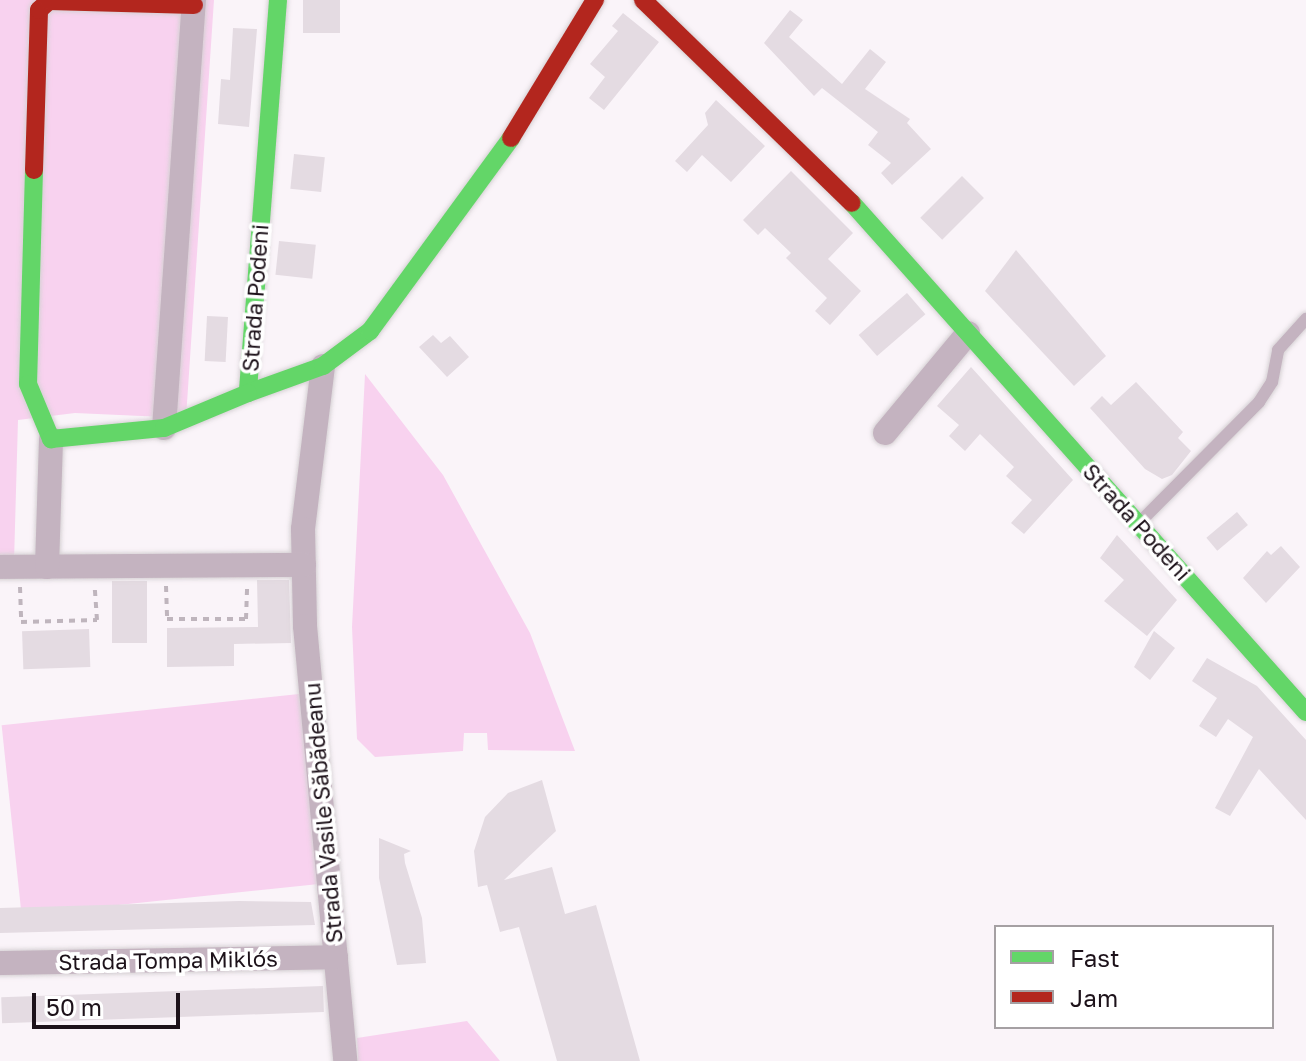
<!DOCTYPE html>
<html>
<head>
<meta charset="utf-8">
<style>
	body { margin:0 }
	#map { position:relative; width:1306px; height:1061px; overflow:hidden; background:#faf4f9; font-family:"Golos Text",sans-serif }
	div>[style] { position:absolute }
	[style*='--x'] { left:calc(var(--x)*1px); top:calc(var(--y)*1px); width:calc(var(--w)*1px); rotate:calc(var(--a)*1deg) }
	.green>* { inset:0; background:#f8d2ef; transform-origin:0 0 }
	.building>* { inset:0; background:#e4dbe2; transform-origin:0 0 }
	.path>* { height:4px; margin-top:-2px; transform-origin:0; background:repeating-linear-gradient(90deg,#bfb5bd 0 6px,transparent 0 12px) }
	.roads { filter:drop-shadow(0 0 2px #d6d1d4) drop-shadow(0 0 2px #d6d1d4) }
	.lane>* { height:12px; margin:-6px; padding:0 6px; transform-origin:6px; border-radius:6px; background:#c4b3c0 }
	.street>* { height:24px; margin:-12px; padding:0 12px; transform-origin:12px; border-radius:12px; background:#c4b3c0 }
	.fast>* { height:18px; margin:-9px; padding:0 9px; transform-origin:9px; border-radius:9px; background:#63d668 }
	.jam>* { height:18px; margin:-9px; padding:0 9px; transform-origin:9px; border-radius:9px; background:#b3261e }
	span { translate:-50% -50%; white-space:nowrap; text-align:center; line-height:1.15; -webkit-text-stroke:7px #fff; paint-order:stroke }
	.street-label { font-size:22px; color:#1d121a }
	.legend { position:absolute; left:994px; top:925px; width:280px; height:104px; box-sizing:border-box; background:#fff; border:2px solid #a5a0a3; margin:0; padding:10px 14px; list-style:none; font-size:24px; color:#1d121a }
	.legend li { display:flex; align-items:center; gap:16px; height:40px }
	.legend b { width:40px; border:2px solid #a5a0a3 }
	.scale { position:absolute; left:32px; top:993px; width:148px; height:36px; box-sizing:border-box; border:4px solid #1d121a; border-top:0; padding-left:10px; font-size:24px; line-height:28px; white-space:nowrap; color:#1d121a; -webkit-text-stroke:6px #fff; paint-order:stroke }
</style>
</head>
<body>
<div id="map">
	<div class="green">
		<div style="clip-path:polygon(0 0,214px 0,186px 418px,75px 413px,18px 420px,14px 562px,0 562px)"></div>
		<div style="clip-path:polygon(365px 374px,443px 475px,530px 633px,575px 751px,488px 750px,487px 733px,464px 733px,463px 751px,375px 757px,357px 739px,352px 627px)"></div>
		<div style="left:299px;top:694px;width:191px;height:299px;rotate:84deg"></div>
		<div style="clip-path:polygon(467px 1021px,500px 1061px,358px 1061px,357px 1038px)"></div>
	</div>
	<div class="building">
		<div style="left:303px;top:0;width:37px;height:33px"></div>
		<div style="clip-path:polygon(790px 10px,803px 20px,789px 37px,842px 84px,870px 49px,886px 62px,865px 89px,910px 119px,907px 123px,931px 149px,892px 185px,881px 173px,891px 163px,868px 145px,878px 132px,822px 88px,814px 96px,764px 43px)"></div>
		<div style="clip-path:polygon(623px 13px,659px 42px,604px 110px,589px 98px,605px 77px,590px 64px,618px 31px,612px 26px)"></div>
		<div style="clip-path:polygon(233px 28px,257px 29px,249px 127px,218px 124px,221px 79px,230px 80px)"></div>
		<div style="clip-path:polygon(716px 100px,765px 146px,731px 182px,702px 155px,687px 172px,675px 161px,708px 125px,705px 113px)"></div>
		<div style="left:294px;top:154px;width:31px;height:35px;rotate:6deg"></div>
		<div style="clip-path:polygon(791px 171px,853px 233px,828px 259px,861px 291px,830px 325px,815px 311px,827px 298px,786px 258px,791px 253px,765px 228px,758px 235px,743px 220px)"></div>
		<div style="left:962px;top:176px;width:31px;height:59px;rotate:45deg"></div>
		<div style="left:279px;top:241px;width:37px;height:34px;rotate:6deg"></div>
		<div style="clip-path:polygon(1016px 250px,1106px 356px,1074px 386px,985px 291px)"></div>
		<div style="left:907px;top:293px;width:28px;height:64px;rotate:49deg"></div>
		<div style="left:207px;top:316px;width:21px;height:45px;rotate:3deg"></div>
		<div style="clip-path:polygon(433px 335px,441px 343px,450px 336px,469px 357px,447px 377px,419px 347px)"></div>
		<div style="clip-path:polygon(971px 367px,1073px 480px,1024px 534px,1011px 523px,1032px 500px,1006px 476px,1014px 467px,980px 434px,965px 451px,949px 436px,959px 425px,937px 406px)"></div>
		<div style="clip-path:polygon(1136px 382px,1183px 432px,1178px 438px,1191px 451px,1172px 475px,1162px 479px,1145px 469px,1090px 408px,1102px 396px,1111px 405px)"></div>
		<div style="left:1237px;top:512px;width:17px;height:40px;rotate:50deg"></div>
		<div style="clip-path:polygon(1117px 535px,1177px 600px,1147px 636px,1104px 601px,1124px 580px,1100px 558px)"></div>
		<div style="clip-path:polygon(1281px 546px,1300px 567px,1266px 603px,1243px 578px,1267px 551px,1271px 555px)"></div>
		<div style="clip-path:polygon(257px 580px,289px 580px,291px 643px,234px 644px,234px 666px,167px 667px,167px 628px,258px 627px)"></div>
		<div style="left:112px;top:581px;width:35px;height:62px"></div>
		<div style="left:89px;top:629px;width:38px;height:67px;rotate:88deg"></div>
		<div style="clip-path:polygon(1154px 631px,1175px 648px,1150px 680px,1134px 667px)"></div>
		<div style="clip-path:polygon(1207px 658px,1257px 686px,1306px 740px,1306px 820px,1259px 769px,1230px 816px,1215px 808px,1253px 737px,1228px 719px,1216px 737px,1199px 726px,1217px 698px,1192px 681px)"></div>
		<div style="clip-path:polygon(542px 780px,556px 831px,504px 880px,552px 867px,565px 914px,596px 905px,640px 1061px,557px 1061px,519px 927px,500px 932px,487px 885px,478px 887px,474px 851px,485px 817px,508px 793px)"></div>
		<div style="clip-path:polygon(379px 838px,411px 851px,404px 854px,405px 863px,422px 918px,426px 963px,397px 965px,379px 878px)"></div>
		<div style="clip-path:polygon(239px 901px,311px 902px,315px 925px,0 933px,0 908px)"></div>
		<div style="left:323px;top:986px;width:26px;height:322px;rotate:88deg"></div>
	</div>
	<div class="path">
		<div style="--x:166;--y:586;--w:33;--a:88"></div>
		<div style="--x:167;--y:619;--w:79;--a:0"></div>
		<div style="--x:246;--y:619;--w:35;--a:-88"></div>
		<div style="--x:20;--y:587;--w:35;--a:88"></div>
		<div style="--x:21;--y:622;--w:76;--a:-1.5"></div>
		<div style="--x:97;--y:620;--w:31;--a:-94"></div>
	</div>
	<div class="roads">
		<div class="lane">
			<div style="--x:1138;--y:524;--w:172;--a:-45.2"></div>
			<div style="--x:1259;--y:402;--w:24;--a:-57"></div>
			<div style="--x:1272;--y:382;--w:33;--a:-79"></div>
			<div style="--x:1278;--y:350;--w:42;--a:-47.9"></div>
		</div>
		<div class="street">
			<div style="--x:323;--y:366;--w:164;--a:97"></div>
			<div style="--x:303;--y:529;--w:97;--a:88.8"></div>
			<div style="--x:305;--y:626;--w:437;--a:84.7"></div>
			<div style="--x:164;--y:428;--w:429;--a:-86"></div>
			<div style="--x:885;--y:433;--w:130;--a:-50.3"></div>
			<div style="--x:0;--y:567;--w:304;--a:-0.4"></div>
			<div style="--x:47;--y:567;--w:128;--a:-88.2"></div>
			<div style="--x:0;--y:963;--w:336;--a:-1"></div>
		</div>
		<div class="fast">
			<div style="--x:278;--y:0;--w:394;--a:94.4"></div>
			<div style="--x:248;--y:393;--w:80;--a:-19.8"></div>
			<div style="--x:323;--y:366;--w:59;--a:-36.7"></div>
			<div style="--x:370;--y:331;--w:239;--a:-53.8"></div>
			<div style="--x:34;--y:170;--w:214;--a:91.6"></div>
			<div style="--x:28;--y:384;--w:60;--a:67.3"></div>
			<div style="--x:51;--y:439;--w:114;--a:-5.6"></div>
			<div style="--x:164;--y:428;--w:91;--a:-22.6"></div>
			<div style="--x:852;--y:203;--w:682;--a:48.27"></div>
		</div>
		<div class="jam">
			<div style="--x:643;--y:0;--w:291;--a:44.2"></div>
			<div style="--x:511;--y:138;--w:162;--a:-58.7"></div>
			<div style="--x:34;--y:170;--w:160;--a:-88.2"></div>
			<div style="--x:39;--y:10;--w:13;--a:-42"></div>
			<div style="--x:49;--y:1;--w:145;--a:1.6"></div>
		</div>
	</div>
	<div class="street-label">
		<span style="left:255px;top:298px;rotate:-86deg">Strada Podeni</span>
		<span style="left:1137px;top:522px;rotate:48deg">Strada Podeni</span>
		<span style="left:323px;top:813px;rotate:-95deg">Strada Vasile Săbădeanu</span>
		<span style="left:168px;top:960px;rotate:-1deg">Strada Tompa Miklós</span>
	</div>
	<ul class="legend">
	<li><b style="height:10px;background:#63d668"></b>Fast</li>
	<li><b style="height:10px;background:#b3261e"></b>Jam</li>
	</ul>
	<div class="scale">50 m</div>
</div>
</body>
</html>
